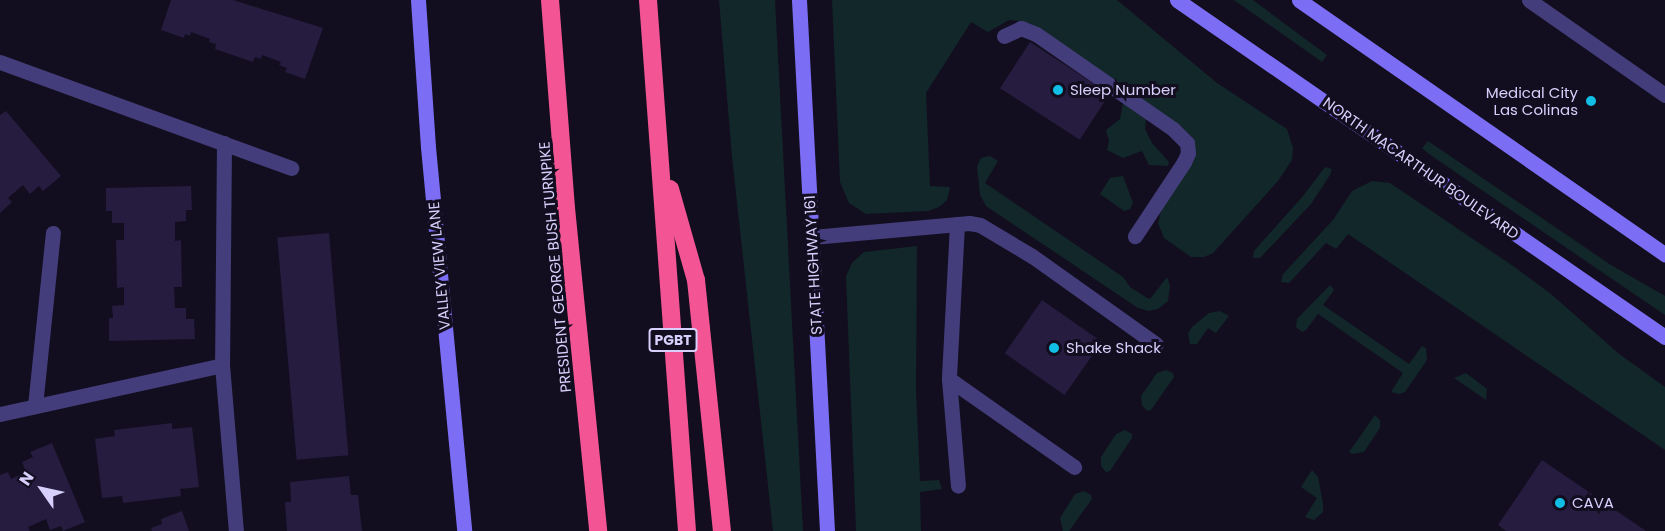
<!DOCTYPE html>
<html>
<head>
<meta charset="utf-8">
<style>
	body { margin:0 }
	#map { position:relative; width:1665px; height:531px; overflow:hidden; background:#120e1f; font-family:Poppins,sans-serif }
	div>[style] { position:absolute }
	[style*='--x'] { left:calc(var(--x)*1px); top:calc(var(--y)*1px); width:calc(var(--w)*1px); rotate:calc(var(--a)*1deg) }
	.green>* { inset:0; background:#122729 }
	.building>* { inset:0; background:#261c3f; transform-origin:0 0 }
	.service>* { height:15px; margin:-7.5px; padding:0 7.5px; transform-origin:7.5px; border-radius:7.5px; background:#443d7b }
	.secondary>* { height:15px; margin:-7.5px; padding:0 7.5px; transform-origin:7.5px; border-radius:7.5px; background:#7c6ef4 }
	.motorway>* { height:18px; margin:-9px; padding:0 9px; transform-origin:9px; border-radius:9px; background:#f35493 }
	.dots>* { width:16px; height:16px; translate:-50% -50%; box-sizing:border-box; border:3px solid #120e1f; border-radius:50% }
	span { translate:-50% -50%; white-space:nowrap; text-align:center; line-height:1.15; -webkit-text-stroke:6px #120e1f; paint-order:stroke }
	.shield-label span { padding:2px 4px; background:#120e1f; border:2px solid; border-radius:4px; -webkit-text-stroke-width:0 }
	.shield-label { font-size:14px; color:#d8d0fc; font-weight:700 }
	.poi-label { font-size:15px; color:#d8d0fc }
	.left { translate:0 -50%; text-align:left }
	.right { translate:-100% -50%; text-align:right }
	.street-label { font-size:15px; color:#d8d0fc }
	.north { position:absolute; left:12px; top:459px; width:60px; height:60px; -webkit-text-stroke:4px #120e1f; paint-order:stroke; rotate:304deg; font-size:16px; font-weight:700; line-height:24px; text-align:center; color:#d8d0fc }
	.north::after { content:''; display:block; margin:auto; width:21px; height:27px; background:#d8d0fc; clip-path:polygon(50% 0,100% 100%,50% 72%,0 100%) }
</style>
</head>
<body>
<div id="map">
	<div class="green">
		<div style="clip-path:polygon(719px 0,775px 0,803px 531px,773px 531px,732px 157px)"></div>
		<div style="clip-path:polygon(832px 0,1117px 0,1217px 83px,1287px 129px,1293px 148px,1292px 160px,1278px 181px,1213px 253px,1204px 257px,1191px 257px,1164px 238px,1158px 223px,1162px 208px,1195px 157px,1195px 143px,1191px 136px,1022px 21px,1009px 20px,988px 32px,971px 22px,926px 93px,930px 186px,950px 187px,947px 200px,939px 207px,928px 211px,866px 214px,849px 203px,840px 182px)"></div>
		<div style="clip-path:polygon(1234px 0,1253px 0,1327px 55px,1322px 62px)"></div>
		<div style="clip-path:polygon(1123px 103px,1146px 119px,1145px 129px,1152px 143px,1169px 162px,1168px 166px,1149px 165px,1142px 151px,1123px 158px,1107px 150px,1109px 141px,1106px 130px,1120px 119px)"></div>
		<div style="clip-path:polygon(1428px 141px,1611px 265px,1665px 296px,1665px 315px,1429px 154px,1422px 148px)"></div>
		<div style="clip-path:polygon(990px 156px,998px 161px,985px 183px,1123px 277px,1130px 287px,1147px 298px,1150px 299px,1167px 277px,1170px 286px,1168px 301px,1158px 309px,1149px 311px,1138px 308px,986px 206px,980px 195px,977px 166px,981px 158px)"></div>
		<div style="clip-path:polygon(1325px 167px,1332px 169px,1330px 175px,1311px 204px,1260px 258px,1253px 258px,1254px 251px,1303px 196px)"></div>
		<div style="clip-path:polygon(1123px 176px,1133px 203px,1130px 209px,1124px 211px,1100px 194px,1110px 178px)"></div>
		<div style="clip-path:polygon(1372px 181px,1390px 183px,1513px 266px,1551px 294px,1618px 353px,1665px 387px,1665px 450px,1348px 234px,1336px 249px,1326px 243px,1289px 283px,1281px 282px,1283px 274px,1333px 220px,1352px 191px)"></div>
		<div style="clip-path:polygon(917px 246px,916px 390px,920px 481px,939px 480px,942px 489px,920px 492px,921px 531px,856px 531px,846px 276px,852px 263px,864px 252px)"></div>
		<div style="clip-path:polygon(1330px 285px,1334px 290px,1323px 305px,1409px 364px,1422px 346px,1426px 348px,1427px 360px,1405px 392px,1399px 394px,1391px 392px,1403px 373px,1318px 314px,1306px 330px,1302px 332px,1296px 327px,1297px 319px)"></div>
		<div style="clip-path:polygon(1220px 311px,1229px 316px,1216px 333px,1208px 328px,1197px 344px,1190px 344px,1188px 333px,1192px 327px,1209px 313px)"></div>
		<div style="clip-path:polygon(1166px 370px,1173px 373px,1174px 377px,1151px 410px,1147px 411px,1142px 405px,1141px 396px,1157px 373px)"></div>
		<div style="clip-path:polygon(1466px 373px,1487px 389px,1486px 400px,1454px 378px)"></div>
		<div style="clip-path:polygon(1375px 415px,1380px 420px,1380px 428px,1364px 452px,1352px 454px,1349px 452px)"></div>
		<div style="clip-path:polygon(1125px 430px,1132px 434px,1132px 438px,1110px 471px,1106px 472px,1101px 466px,1101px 457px,1116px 434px)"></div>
		<div style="clip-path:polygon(1312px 470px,1318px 477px,1323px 504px,1323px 512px,1314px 520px,1305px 517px,1317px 498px,1301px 487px)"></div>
		<div style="clip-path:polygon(1084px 491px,1091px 495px,1092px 499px,1069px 531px,1063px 531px,1060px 518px,1075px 494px)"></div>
	</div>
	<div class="building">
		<div style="clip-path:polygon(171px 0,233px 0,323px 28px,305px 79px,285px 72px,287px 68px,279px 65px,281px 62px,262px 55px,261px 59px,255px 57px,253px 62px,215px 49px,216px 44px,209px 42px,210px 39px,191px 32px,190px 36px,185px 34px,184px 38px,161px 30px)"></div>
		<div style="left:1030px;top:42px;width:95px;height:55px;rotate:33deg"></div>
		<div style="clip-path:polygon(6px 111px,61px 176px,43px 191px,39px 186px,30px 194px,23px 185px,8px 198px,12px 202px,0 213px,0 115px)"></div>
		<div style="clip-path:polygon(191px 186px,192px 210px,186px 210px,186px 221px,175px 222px,175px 241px,181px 240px,182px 287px,174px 287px,175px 308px,186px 308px,186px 319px,194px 319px,195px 339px,109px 341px,109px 318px,113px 318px,112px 306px,124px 305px,124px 287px,117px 288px,116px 240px,124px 240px,124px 223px,112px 223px,112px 211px,106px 211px,106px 188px)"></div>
		<div style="left:329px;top:233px;width:223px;height:52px;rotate:85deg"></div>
		<div style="left:1042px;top:300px;width:73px;height:65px;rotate:35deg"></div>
		<div style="clip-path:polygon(172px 423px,172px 429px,192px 427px,199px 487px,180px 489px,181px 496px,123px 503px,122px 496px,102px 498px,95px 439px,115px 436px,114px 430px)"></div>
		<div style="clip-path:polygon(52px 443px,85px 522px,63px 531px,61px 526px,50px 530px,46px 519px,28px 527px,30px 531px,0 531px,0 475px,8px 472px,11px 479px,26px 472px,22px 462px,33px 457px,30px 452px)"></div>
		<div style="clip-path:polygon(1542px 460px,1646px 531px,1506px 531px,1498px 525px)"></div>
		<div style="clip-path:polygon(349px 476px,351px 495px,358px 495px,362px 531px,287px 531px,285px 502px,291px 502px,290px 482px)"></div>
		<div style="clip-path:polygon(182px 511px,189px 531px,152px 531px,151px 528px,162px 524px,161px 519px)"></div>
	</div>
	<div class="service">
		<div style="--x:1529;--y:0;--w:166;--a:34.9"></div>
		<div style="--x:1004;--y:36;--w:19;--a:-25"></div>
		<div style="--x:1021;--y:28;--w:16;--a:22"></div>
		<div style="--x:1036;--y:34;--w:167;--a:34.7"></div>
		<div style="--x:1173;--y:129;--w:20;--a:45"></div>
		<div style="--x:1187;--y:143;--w:10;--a:84"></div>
		<div style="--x:1188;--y:153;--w:10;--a:114"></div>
		<div style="--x:1184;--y:162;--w:89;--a:123.5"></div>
		<div style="--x:0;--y:62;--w:310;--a:20"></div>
		<div style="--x:224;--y:143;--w:222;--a:90.5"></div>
		<div style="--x:222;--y:365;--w:167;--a:85.2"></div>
		<div style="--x:957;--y:224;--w:155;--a:93"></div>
		<div style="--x:949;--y:379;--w:107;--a:85.2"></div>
		<div style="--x:812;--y:237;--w:158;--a:-5.1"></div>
		<div style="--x:969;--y:223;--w:11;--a:10"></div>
		<div style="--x:980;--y:225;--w:61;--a:30.8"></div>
		<div style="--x:1032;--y:256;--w:152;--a:35.4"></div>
		<div style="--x:949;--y:379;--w:153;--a:35.1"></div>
		<div style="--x:35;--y:406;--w:174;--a:-84.1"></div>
		<div style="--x:0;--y:414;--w:227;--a:-12.4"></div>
	</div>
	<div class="secondary">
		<div style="--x:418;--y:0;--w:147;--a:86.1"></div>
		<div style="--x:428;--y:147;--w:386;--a:84.6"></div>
		<div style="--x:799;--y:0;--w:532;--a:86.98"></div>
		<div style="--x:1177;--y:0;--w:593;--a:34.63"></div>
		<div style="--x:1299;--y:0;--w:446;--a:34.8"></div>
	</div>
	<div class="motorway">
		<div style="--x:550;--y:0;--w:209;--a:85.6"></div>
		<div style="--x:566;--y:208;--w:325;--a:84.3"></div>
		<div style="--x:648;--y:0;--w:532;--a:85.8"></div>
		<div style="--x:670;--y:189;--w:95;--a:74.1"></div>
		<div style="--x:696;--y:280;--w:252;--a:84.1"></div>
	</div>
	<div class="dots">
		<div style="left:1058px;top:90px;background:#11bfe6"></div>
		<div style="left:1591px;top:101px;background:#11bfe6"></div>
		<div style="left:1054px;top:348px;background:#11bfe6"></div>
		<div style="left:1560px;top:503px;background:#11bfe6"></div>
	</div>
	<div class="shield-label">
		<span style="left:673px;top:340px">PGBT</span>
	</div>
	<div class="poi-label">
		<span class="left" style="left:1070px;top:90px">Sleep Number</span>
		<span class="right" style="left:1578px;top:101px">Medical City<br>Las Colinas</span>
		<span class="left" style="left:1066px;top:348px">Shake Shack</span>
		<span class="left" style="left:1572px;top:503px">CAVA</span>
	</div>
	<div class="street-label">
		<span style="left:1421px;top:168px;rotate:35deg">NORTH MACARTHUR BOULEVARD</span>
		<span style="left:813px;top:265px;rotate:-93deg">STATE HIGHWAY 161</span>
		<span style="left:439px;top:266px;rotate:-95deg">VALLEY VIEW LANE</span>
		<span style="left:555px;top:267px;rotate:-95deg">PRESIDENT GEORGE BUSH TURNPIKE</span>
	</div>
	<div class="north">N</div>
</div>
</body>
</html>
